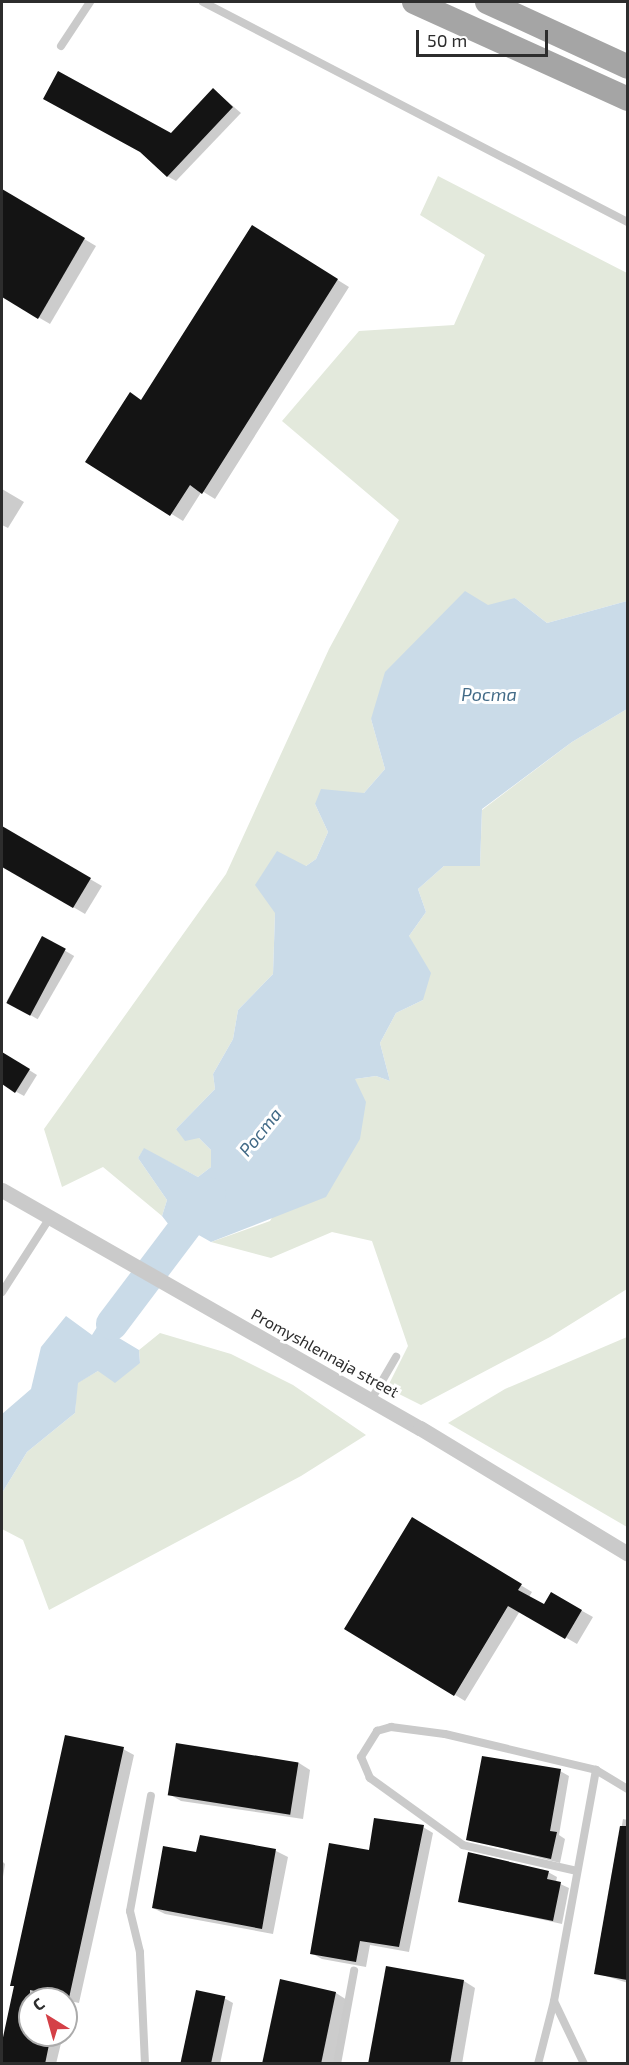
<!DOCTYPE html>
<html>
<head>
<meta charset="utf-8">
<style>
	body { margin:0 }
	#map { position:relative; width:629px; height:2065px; overflow:hidden; background:#fff; font-family:"Exo 2",sans-serif }
	div>[style] { position:absolute }
	[style*='--x'] { left:calc(var(--x)*1px); top:calc(var(--y)*1px); width:calc(var(--w)*1px); rotate:calc(var(--a)*1deg) }
	.green>* { inset:0; background:#e3e9dc }
	.water>* { inset:0; background:#cadbe8 }
	.shadow>* { inset:0; background:#0003; transform-origin:0 0 }
	.river>* { height:32px; margin:-16px; padding:0 16px; transform-origin:16px; border-radius:16px; background:#cadbe8 }
	.building>* { inset:0; background:#141414; transform-origin:0 0 }
	.service>* { height:8px; margin:-4px; padding:0 4px; transform-origin:4px; border-radius:4px; background:#cacaca }
	.minor>* { height:15px; margin:-7.5px; padding:0 7.5px; transform-origin:7.5px; border-radius:7.5px; background:#cacaca }
	.primary>* { height:24px; margin:-12px; padding:0 12px; transform-origin:12px; border-radius:12px; background:#a5a5a5 }
	span { translate:-50% -50%; white-space:nowrap; text-align:center; line-height:1.15; -webkit-text-stroke:6px #fff; paint-order:stroke }
	.street-label { font-size:16px; color:#2d2d2d }
	.water-label { font-size:18px; color:#436b87; font-style:italic }
	.frame { position:absolute; inset:0; border:3px solid #2d2d2d; pointer-events:none }
	.north { position:absolute; left:18px; top:1987px; width:60px; height:60px; box-sizing:border-box; background:#fff; border:2px solid #ababab; border-radius:50%; rotate:323deg; font-size:16px; font-weight:700; line-height:24px; text-align:center; color:#2d2d2d }
	.north::after { content:''; display:block; margin:auto; width:21px; height:27px; background:#d44047; clip-path:polygon(50% 0,100% 100%,50% 72%,0 100%) }
	.scale { position:absolute; left:416px; top:30px; width:132px; height:27px; box-sizing:border-box; border:3px solid #2d2d2d; border-top:0; padding-left:8px; font-size:18px; line-height:21px; white-space:nowrap; color:#2d2d2d; -webkit-text-stroke:4px #fff; paint-order:stroke }
</style>
</head>
<body>
<div id="map">
	<div class="green">
		<div style="clip-path:polygon(438px 176px,627px 273px,627px 601px,547px 623px,515px 598px,371px 719px,385px 769px,364px 793px,315px 804px,328px 832px,316px 859px,306px 866px,275px 913px,273px 974px,238px 1010px,233px 1039px,213px 1074px,215px 1089px,176px 1129px,199px 1138px,211px 1150px,211px 1167px,198px 1177px,144px 1149px,138px 1158px,167px 1200px,162px 1216px,103px 1167px,62px 1187px,44px 1129px,226px 874px,329px 649px,399px 520px,282px 421px,359px 331px,454px 325px,485px 255px,420px 215px)"></div>
		<div style="clip-path:polygon(627px 709px,627px 1289px,550px 1337px,421px 1405px,387px 1388px,408px 1346px,372px 1241px,332px 1232px,271px 1258px,211px 1242px,270px 1221px,355px 1079px,376px 1076px,390px 1081px,380px 1043px,396px 1013px,423px 1000px,409px 936px,426px 912px,418px 889px,444px 866px,480px 865px,482px 810px,572px 742px)"></div>
		<div style="clip-path:polygon(160px 1333px,231px 1354px,293px 1385px,366px 1435px,301px 1476px,49px 1610px,23px 1540px,2px 1529px,2px 1493px,27px 1452px,75px 1413px,77px 1383px,98px 1371px,140px 1363px,139px 1350px)"></div>
		<div style="clip-path:polygon(627px 1337px,627px 1527px,448px 1423px,505px 1389px)"></div>
	</div>
	<div class="water">
		<div style="clip-path:polygon(465px 591px,488px 605px,515px 598px,547px 623px,627px 601px,627px 709px,572px 742px,482px 809px,480px 866px,444px 866px,418px 889px,426px 912px,409px 936px,431px 973px,423px 1000px,396px 1013px,380px 1043px,390px 1081px,376px 1076px,355px 1079px,366px 1102px,360px 1139px,326px 1197px,211px 1242px,181px 1225px,169px 1225px,162px 1216px,167px 1200px,138px 1158px,144px 1148px,198px 1177px,211px 1167px,211px 1150px,199px 1138px,185px 1141px,176px 1129px,215px 1089px,213px 1074px,233px 1039px,238px 1010px,273px 974px,275px 913px,255px 885px,277px 851px,306px 866px,316px 859px,328px 832px,315px 804px,321px 789px,364px 793px,385px 769px,371px 719px,385px 672px)"></div>
		<div style="clip-path:polygon(134px 1286px,141px 1293px,119px 1338px,139px 1350px,140px 1363px,115px 1383px,98px 1371px,78px 1383px,75px 1413px,27px 1452px,2px 1493px,2px 1414px,31px 1389px,41px 1347px,66px 1316px,92px 1335px,106px 1313px)"></div>
	</div>
	<div class="shadow">
		<div style="clip-path:polygon(214px 90px,241px 113px,176px 181px,167px 176px,171px 135px)"></div>
		<div style="clip-path:polygon(2px 190px,96px 246px,50px 324px,2px 296px)"></div>
		<div style="clip-path:polygon(264px 234px,349px 287px,215px 499px,202px 491px,183px 521px,87px 462px,142px 401px)"></div>
		<div style="clip-path:polygon(2px 489px,24px 502px,8px 528px,2px 525px)"></div>
		<div style="clip-path:polygon(2px 828px,102px 886px,85px 914px,2px 865px)"></div>
		<div style="left:43px;top:938px;width:36px;height:73px;rotate:30deg"></div>
		<div style="clip-path:polygon(2px 1053px,37px 1075px,24px 1096px,2px 1084px)"></div>
		<div style="clip-path:polygon(412px 1519px,532px 1592px,529px 1597px,545px 1606px,552px 1594px,593px 1617px,577px 1644px,520px 1611px,465px 1701px,346px 1628px)"></div>
		<div style="clip-path:polygon(66px 1736px,123px 1749px,134px 1755px,79px 2003px,70px 2001px,66px 2019px,66px 1999px,30px 1999px,30px 2035px,63px 2035px,56px 2064px,2px 2064px,2px 2047px)"></div>
		<div style="clip-path:polygon(177px 1745px,299px 1763px,310px 1770px,303px 1819px,181px 1801px,169px 1794px)"></div>
		<div style="clip-path:polygon(560px 1771px,569px 1776px,559px 1835px,565px 1839px,560px 1863px,468px 1839px)"></div>
		<div style="clip-path:polygon(623px 1819px,628px 1820px,628px 1983px,596px 1973px)"></div>
		<div style="clip-path:polygon(423px 1827px,433px 1833px,409px 1952px,370px 1945px,366px 1967px,322px 1959px,311px 1953px,370px 1851px)"></div>
		<div style="clip-path:polygon(201px 1837px,276px 1851px,288px 1857px,273px 1934px,165px 1914px,153px 1908px,198px 1854px)"></div>
		<div style="clip-path:polygon(2px 1861px,5px 1864px,2px 1883px)"></div>
		<div style="clip-path:polygon(548px 1872px,557px 1877px,556px 1882px,569px 1888px,562px 1924px,459px 1901px)"></div>
		<div style="clip-path:polygon(281px 1981px,336px 1993px,347px 2000px,334px 2064px,264px 2064px)"></div>
		<div style="clip-path:polygon(464px 1981px,475px 1988px,462px 2064px,370px 2064px)"></div>
		<div style="clip-path:polygon(224px 1998px,233px 2003px,220px 2064px,182px 2064px)"></div>
	</div>
	<div class="river">
		<div style="--x:112;--y:1324;--w:163;--a:-53"></div>
	</div>
	<div class="building">
		<div style="clip-path:polygon(58px 71px,171px 133px,213px 88px,233px 107px,167px 177px,140px 152px,43px 99px)"></div>
		<div style="clip-path:polygon(2px 189px,85px 238px,38px 319px,2px 297px)"></div>
		<div style="clip-path:polygon(252px 225px,338px 279px,202px 494px,190px 485px,170px 516px,85px 462px,130px 392px,141px 400px)"></div>
		<div style="clip-path:polygon(2px 826px,91px 878px,73px 908px,2px 867px)"></div>
		<div style="left:42px;top:936px;width:27px;height:76px;rotate:28deg"></div>
		<div style="clip-path:polygon(2px 1052px,30px 1069px,15px 1093px,2px 1084px)"></div>
		<div style="clip-path:polygon(412px 1517px,522px 1584px,518px 1590px,544px 1604px,551px 1592px,582px 1610px,565px 1639px,508px 1606px,454px 1696px,344px 1629px)"></div>
		<div style="clip-path:polygon(65px 1735px,124px 1747px,69px 1998px,30px 1990px,30px 2035px,51px 2035px,45px 2064px,2px 2064px,2px 2042px,14px 1986px,10px 1986px)"></div>
		<div style="left:176px;top:1743px;width:124px;height:53px;rotate:9deg"></div>
		<div style="clip-path:polygon(482px 1756px,561px 1769px,550px 1831px,557px 1832px,551px 1859px,466px 1840px)"></div>
		<div style="clip-path:polygon(374px 1818px,424px 1825px,399px 1947px,360px 1941px,356px 1962px,310px 1954px,329px 1843px,369px 1850px)"></div>
		<div style="clip-path:polygon(620px 1826px,627px 1826px,627px 1980px,594px 1974px)"></div>
		<div style="clip-path:polygon(200px 1835px,276px 1849px,262px 1929px,152px 1908px,163px 1846px,196px 1852px)"></div>
		<div style="clip-path:polygon(468px 1852px,549px 1871px,547px 1879px,561px 1882px,553px 1921px,458px 1902px)"></div>
		<div style="clip-path:polygon(386px 1966px,464px 1980px,450px 2064px,368px 2064px)"></div>
		<div style="clip-path:polygon(280px 1979px,336px 1992px,321px 2064px,262px 2064px)"></div>
		<div style="left:196px;top:1990px;width:30px;height:76px;rotate:12deg"></div>
	</div>
	<div class="service">
		<div style="--x:203;--y:2;--w:479;--a:27.4"></div>
		<div style="--x:61;--y:46;--w:53;--a:-56.6"></div>
		<div style="--x:2;--y:1292;--w:87;--a:-57.2"></div>
		<div style="--x:371;--y:1400;--w:50;--a:-59.8"></div>
		<div style="--x:577;--y:1871;--w:117;--a:-167.2"></div>
		<div style="--x:463;--y:1845;--w:115;--a:-144.2"></div>
		<div style="--x:370;--y:1778;--w:23;--a:-113"></div>
		<div style="--x:361;--y:1757;--w:31;--a:-58"></div>
		<div style="--x:377;--y:1731;--w:15;--a:-16"></div>
		<div style="--x:391;--y:1727;--w:54;--a:7.4"></div>
		<div style="--x:445;--y:1734;--w:155;--a:13.4"></div>
		<div style="--x:596;--y:1770;--w:37;--a:31"></div>
		<div style="--x:554;--y:2001;--w:70;--a:64.5"></div>
		<div style="--x:145;--y:2064;--w:112;--a:-92.6"></div>
		<div style="--x:140;--y:1952;--w:42;--a:-103.7"></div>
		<div style="--x:130;--y:1911;--w:117;--a:-79.7"></div>
		<div style="--x:337;--y:2064;--w:95;--a:-79.6"></div>
		<div style="--x:538;--y:2064;--w:65;--a:-75.7"></div>
		<div style="--x:554;--y:2001;--w:235;--a:-79.7"></div>
	</div>
	<div class="minor">
		<div style="--x:2;--y:1190;--w:481;--a:29.7"></div>
		<div style="--x:420;--y:1428;--w:243;--a:31.2"></div>
	</div>
	<div class="primary">
		<div style="--x:414;--y:2;--w:235;--a:24.4"></div>
		<div style="--x:487;--y:2;--w:155;--a:24.7"></div>
	</div>
	<div class="street-label">
		<span style="left:325px;top:1353px;rotate:29deg">Promyshlennaja street</span>
	</div>
	<div class="water-label">
		<span style="left:489px;top:694px">Роста</span>
		<span style="left:260px;top:1132px;rotate:-51deg">Роста</span>
	</div>
	<div class="frame"></div>
	<div class="north">С</div>
	<div class="scale">50 m</div>
</div>
</body>
</html>
